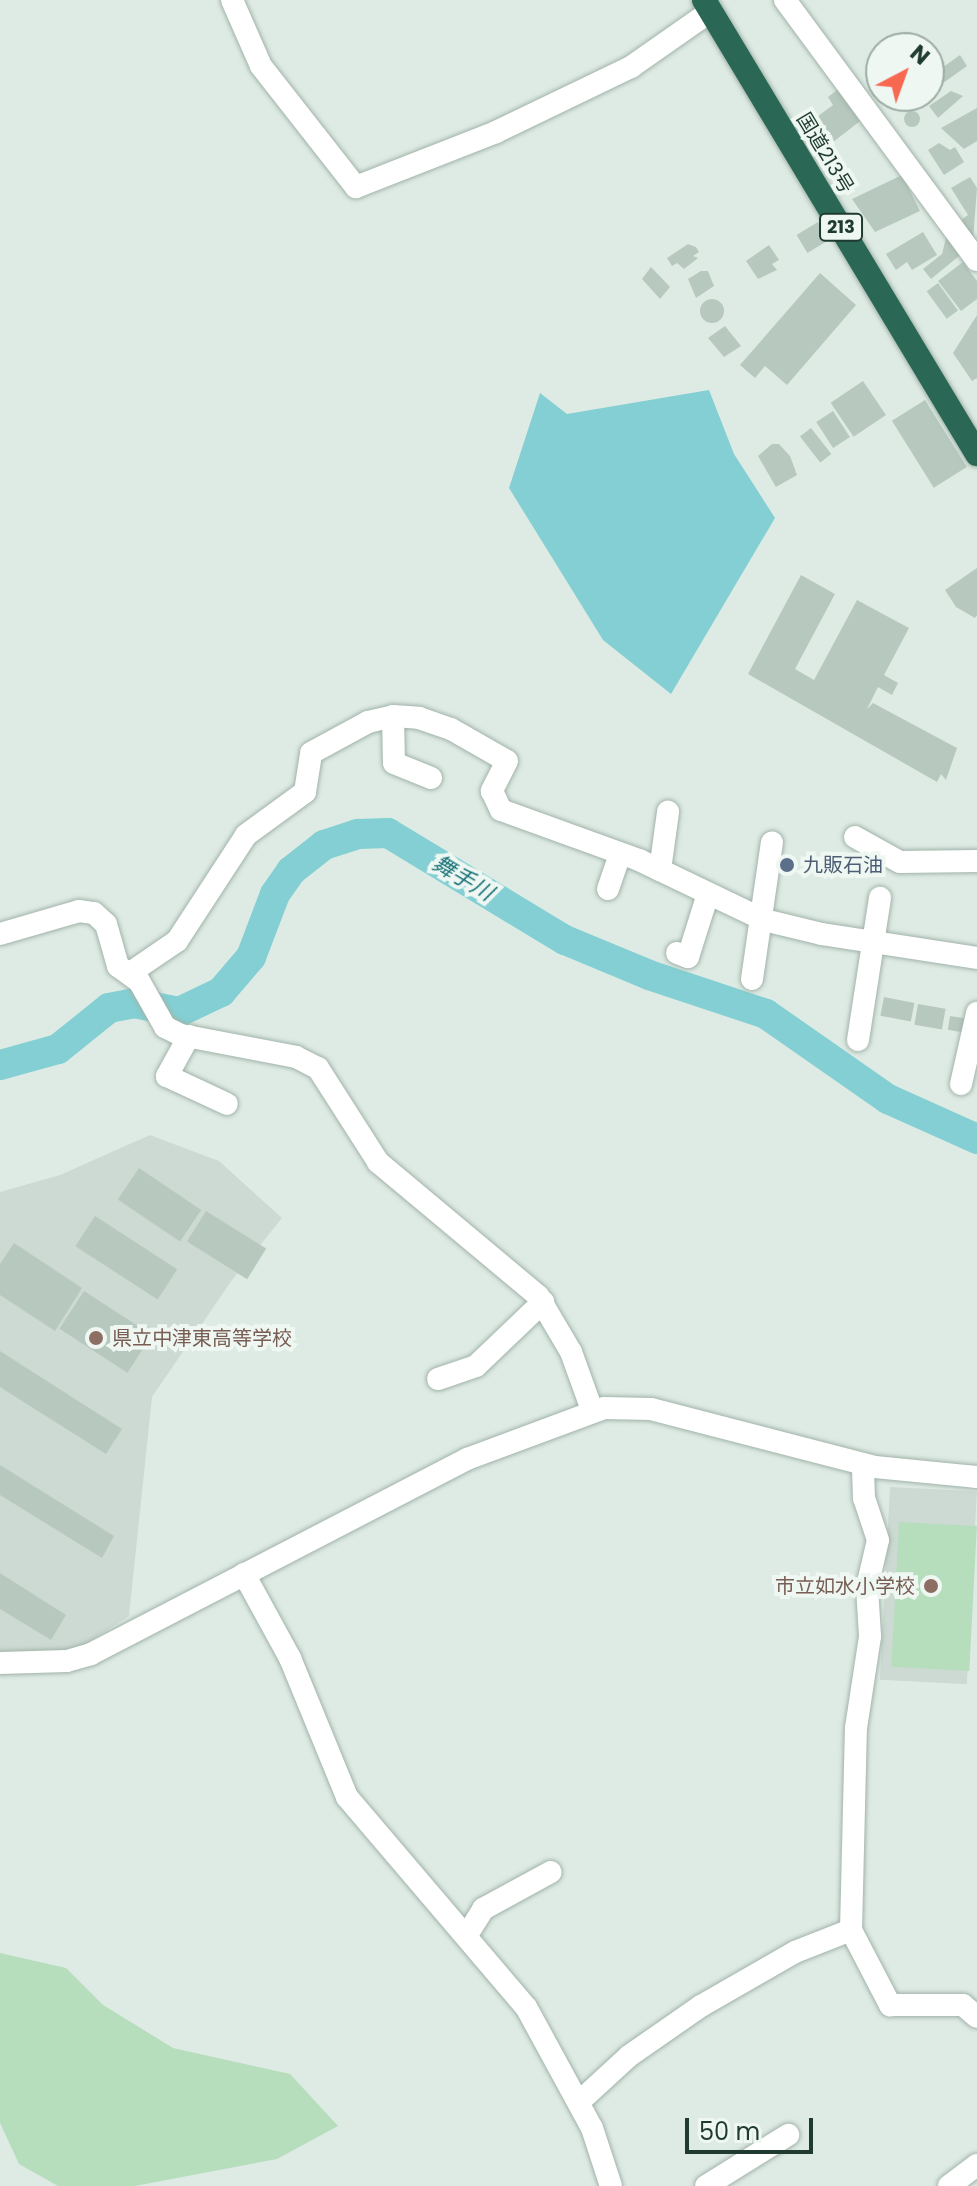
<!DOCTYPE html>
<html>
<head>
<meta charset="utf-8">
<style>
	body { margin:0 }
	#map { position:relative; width:977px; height:2186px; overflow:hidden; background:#deebe4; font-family:Poppins,"Noto Sans JP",sans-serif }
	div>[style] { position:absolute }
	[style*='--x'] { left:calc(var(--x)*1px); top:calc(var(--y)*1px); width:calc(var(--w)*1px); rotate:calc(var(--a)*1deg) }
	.built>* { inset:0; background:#cddad3; transform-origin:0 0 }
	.green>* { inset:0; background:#b6ddbc; transform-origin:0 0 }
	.water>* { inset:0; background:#83cfd3 }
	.river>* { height:30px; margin:-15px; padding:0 15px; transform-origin:15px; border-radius:15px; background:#83cfd3 }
	.building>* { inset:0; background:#b7c8bf; transform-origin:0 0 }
	.round { border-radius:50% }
	.roads { filter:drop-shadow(0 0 2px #a1b3aa) drop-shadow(0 0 2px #a1b3aa) }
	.minor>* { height:22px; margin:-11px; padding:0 11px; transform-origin:11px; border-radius:11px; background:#fff }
	.highway>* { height:24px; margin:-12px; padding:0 12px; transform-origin:12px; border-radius:12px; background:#2a6855 }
	.dots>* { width:22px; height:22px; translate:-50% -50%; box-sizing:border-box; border:4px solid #eff7f2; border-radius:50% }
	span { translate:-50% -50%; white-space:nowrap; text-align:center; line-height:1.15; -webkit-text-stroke:8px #eff7f2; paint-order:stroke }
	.shield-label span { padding:2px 6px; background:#eff7f2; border:2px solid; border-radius:6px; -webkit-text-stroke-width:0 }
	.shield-label { font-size:18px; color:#1f3b30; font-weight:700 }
	.street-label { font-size:20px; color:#1f3b30 }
	.service-label { font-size:20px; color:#4e5e75 }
	.left { translate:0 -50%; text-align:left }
	.education-label { font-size:20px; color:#785e54 }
	.right { translate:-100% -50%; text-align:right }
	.water-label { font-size:22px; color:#177379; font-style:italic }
	.north { position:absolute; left:865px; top:32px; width:80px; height:80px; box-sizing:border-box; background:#eff7f2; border:2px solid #9caca4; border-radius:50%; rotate:41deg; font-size:22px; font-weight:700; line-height:32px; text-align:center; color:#1f3b30 }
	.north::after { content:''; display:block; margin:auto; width:28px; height:36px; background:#f8674f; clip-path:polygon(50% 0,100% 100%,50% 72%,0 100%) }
	.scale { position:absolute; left:685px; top:2118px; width:128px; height:36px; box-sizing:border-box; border:4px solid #1f3b30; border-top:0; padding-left:10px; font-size:24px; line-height:28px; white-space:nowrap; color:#1f3b30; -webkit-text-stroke:6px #eff7f2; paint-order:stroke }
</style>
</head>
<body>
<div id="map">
	<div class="built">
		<div style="clip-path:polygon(150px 1135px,219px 1161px,282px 1218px,232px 1280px,152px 1397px,129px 1616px,71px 1653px,0 1657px,0 1192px,60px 1175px)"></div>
		<div style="left:890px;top:1487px;width:87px;height:193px;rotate:3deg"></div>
	</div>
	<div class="green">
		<div style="left:899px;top:1522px;width:78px;height:145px;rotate:3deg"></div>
		<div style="clip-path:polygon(0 1953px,66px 1968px,103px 2005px,173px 2048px,290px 2074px,338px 2126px,277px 2159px,135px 2186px,58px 2186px,19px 2164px,0 2123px)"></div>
	</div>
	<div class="water">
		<div style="clip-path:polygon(709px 390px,734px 454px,775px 518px,671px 694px,603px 640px,509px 488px,540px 393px,567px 414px)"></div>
	</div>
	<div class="river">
		<div style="--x:0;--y:1065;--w:60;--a:-15.4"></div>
		<div style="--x:58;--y:1049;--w:65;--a:-38.8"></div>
		<div style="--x:109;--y:1008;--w:25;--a:-11"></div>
		<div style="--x:134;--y:1003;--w:46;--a:11.3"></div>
		<div style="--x:179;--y:1012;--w:47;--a:-25.5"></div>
		<div style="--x:221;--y:992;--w:46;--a:-49.4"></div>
		<div style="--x:251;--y:957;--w:67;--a:-69.1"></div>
		<div style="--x:275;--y:894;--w:28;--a:-55"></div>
		<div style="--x:291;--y:871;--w:42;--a:-38.2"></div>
		<div style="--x:324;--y:845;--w:36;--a:-18"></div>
		<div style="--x:358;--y:834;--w:30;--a:-2"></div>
		<div style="--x:388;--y:833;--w:207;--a:31.2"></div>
		<div style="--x:565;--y:940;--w:91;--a:22.6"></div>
		<div style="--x:649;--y:975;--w:123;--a:18.4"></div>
		<div style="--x:766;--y:1014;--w:149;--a:34.9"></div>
		<div style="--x:888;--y:1099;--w:98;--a:24.2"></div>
	</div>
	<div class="building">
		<div style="clip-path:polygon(960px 55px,967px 66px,929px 93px,929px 77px)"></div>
		<div style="clip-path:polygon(841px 87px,864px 118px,828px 146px,810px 122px,833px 105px,828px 97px)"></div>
		<div style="clip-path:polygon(951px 91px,963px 96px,938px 118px,929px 106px)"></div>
		<div style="clip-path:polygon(903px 96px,925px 96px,905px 110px,897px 100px)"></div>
		<div style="clip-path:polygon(977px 108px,977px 141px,964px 149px,941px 128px)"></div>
		<div class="round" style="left:904px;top:111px;width:16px;height:16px"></div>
		<div style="clip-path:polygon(939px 143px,950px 150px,955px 147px,964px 162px,944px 175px,928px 150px)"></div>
		<div style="clip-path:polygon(902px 175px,920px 211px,875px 232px,852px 199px)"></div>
		<div style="clip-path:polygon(970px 177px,977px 188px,973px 240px,961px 220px,968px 215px,951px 188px)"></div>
		<div style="left:818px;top:222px;width:21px;height:25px;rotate:59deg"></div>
		<div style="clip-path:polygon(949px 226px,964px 252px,931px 279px,923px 269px,942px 254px)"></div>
		<div style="clip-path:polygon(923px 232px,937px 255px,912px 270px,907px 262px,896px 270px,886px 254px)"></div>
		<div style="clip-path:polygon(688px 244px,696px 247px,699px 252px,693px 256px,698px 258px,684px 269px,677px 263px,672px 266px,667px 258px)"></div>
		<div style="clip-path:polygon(769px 245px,779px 260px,772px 264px,777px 270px,758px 279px,746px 261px)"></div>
		<div style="clip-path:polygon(963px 262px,977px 281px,977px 299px,961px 311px,938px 281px)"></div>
		<div style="clip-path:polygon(651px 267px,670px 287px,660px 299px,642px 279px)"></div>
		<div style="clip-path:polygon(701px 271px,708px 271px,714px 286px,696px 298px,688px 279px)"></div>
		<div style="clip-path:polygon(820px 273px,856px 305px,787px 385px,765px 366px,755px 378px,740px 365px)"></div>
		<div style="left:938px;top:283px;width:34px;height:14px;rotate:54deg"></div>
		<div class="round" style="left:700px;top:299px;width:24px;height:24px"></div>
		<div style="clip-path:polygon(977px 315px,977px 378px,972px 381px,953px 353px)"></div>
		<div style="clip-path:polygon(725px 326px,741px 346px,724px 357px,708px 338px)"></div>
		<div style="left:863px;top:381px;width:41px;height:39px;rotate:56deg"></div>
		<div style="left:925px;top:400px;width:79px;height:39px;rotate:58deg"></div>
		<div style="left:833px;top:411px;width:31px;height:20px;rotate:57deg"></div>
		<div style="left:811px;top:428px;width:33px;height:14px;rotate:52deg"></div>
		<div style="clip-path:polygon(772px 444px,779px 444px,790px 456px,797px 475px,776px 487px,758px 456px)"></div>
		<div style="clip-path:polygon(977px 568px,977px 615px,975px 618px,956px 607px,945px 590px)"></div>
		<div style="clip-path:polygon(801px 575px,835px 594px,795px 669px,814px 680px,857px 600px,909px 628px,884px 675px,898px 683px,892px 695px,878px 687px,867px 709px,873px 703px,957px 748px,946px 780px,941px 774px,937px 782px,748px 674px)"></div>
		<div style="left:884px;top:997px;width:31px;height:19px;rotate:11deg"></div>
		<div style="left:918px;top:1004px;width:28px;height:21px;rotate:10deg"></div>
		<div style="left:950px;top:1016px;width:18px;height:14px;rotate:9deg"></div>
		<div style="left:139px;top:1168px;width:75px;height:38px;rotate:34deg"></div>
		<div style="left:206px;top:1211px;width:71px;height:36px;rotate:32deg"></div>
		<div style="left:95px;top:1216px;width:98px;height:36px;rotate:33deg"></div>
		<div style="clip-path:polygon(14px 1243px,82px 1288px,55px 1331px,0 1295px,0 1264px)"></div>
		<div style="left:84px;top:1291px;width:81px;height:45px;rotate:33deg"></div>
		<div style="clip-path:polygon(0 1351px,122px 1429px,106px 1454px,0 1387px)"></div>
		<div style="clip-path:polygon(0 1465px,114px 1536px,102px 1558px,0 1495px)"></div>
		<div style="clip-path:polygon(0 1573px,66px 1615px,51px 1640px,0 1609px)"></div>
	</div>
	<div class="roads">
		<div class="minor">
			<div style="--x:232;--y:0;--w:72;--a:66.3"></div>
			<div style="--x:261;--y:66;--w:154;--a:51.9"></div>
			<div style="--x:356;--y:187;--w:150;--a:-21.4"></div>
			<div style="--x:496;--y:132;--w:150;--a:-25.7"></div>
			<div style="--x:631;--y:67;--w:98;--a:-35"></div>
			<div style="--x:785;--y:0;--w:323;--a:53.6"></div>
			<div style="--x:393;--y:716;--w:47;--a:88.8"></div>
			<div style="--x:394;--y:763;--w:40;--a:22"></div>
			<div style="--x:855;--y:837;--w:51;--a:29.1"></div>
			<div style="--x:900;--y:862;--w:77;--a:-0.7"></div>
			<div style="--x:660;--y:870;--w:59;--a:-82.1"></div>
			<div style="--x:608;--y:889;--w:37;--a:-71"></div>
			<div style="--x:0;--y:934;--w:82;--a:-16.2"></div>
			<div style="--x:79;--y:911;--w:15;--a:8"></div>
			<div style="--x:94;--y:913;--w:16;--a:43"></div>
			<div style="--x:106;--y:924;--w:44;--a:74.1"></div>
			<div style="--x:118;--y:966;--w:26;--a:36"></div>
			<div style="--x:139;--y:981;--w:53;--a:60.5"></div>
			<div style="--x:165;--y:1027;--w:18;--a:27"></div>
			<div style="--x:181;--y:1035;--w:117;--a:10.8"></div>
			<div style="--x:296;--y:1057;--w:25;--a:27"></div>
			<div style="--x:318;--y:1068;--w:112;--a:57.4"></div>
			<div style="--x:378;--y:1162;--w:209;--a:39.9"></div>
			<div style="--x:538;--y:1296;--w:65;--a:59.5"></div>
			<div style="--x:571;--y:1352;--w:62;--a:70.1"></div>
			<div style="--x:677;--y:953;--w:12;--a:20"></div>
			<div style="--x:688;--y:957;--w:66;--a:-72.4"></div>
			<div style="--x:130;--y:973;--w:57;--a:-34.2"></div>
			<div style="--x:177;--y:941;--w:126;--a:-56.9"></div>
			<div style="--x:246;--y:835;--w:73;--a:-36.1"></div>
			<div style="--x:305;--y:792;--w:39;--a:-81"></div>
			<div style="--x:311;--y:753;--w:65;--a:-28.5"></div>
			<div style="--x:368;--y:722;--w:26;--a:-13"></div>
			<div style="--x:393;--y:716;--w:26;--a:4"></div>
			<div style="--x:419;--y:718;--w:34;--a:19"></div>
			<div style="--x:451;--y:729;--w:64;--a:29.7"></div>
			<div style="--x:507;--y:761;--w:34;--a:117"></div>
			<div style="--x:492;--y:791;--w:21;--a:65"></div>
			<div style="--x:501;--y:810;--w:147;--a:19.9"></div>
			<div style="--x:639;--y:860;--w:139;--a:25.6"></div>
			<div style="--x:764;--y:920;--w:60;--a:13.6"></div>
			<div style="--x:822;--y:934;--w:157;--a:8.8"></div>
			<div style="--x:752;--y:979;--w:138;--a:-81.7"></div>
			<div style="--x:189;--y:1036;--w:46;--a:118.8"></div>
			<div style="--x:167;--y:1076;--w:66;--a:25"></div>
			<div style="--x:858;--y:1040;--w:144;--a:-81.2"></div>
			<div style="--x:961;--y:1084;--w:73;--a:-77.3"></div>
			<div style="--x:438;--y:1379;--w:40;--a:-18.9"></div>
			<div style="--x:476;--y:1366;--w:93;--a:-43.7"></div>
			<div style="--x:244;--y:1574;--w:96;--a:61.3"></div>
			<div style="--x:290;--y:1658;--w:150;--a:67.7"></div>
			<div style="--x:347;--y:1797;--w:276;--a:49.6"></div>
			<div style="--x:526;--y:2007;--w:138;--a:61.4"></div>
			<div style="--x:592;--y:2128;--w:61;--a:71.9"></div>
			<div style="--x:0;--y:1663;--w:67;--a:-1.7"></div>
			<div style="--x:67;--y:1661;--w:25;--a:-16"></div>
			<div style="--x:91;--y:1654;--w:424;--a:-27.4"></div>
			<div style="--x:467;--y:1459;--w:146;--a:-20.4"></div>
			<div style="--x:604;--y:1408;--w:47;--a:1.2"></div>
			<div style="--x:651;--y:1409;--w:231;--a:14.5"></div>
			<div style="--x:875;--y:1467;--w:102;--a:5.6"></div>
			<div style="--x:851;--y:1930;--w:85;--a:62.5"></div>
			<div style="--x:890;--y:2005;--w:73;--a:0"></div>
			<div style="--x:963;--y:2005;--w:18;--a:41"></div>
			<div style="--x:467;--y:1935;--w:31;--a:-58"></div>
			<div style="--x:483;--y:1909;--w:77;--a:-28.6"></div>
			<div style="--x:579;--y:2102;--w:68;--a:-42.6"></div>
			<div style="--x:629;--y:2056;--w:88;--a:-34.8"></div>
			<div style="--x:701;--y:2006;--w:108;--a:-29.9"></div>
			<div style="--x:795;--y:1952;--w:60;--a:-21.4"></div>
			<div style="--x:851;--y:1930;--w:202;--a:-88.6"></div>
			<div style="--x:856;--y:1728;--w:93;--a:-81.3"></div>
			<div style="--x:870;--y:1636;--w:49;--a:-93.5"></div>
			<div style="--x:867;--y:1587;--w:48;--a:-76.8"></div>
			<div style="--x:878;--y:1540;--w:44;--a:-108.4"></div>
			<div style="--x:864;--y:1498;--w:34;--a:-92"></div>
			<div style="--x:706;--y:2186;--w:97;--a:-31.9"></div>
			<div style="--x:949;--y:2186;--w:35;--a:-37"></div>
		</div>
		<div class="highway">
			<div style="--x:704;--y:0;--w:530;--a:58.98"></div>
		</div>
	</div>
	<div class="dots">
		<div style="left:787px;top:865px;background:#5c6f8a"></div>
		<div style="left:96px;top:1338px;background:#8d6e63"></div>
		<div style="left:931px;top:1586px;background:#8d6e63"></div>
	</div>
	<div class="shield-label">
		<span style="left:841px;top:227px">213</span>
	</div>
	<div class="street-label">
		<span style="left:825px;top:153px;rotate:59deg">国道213号</span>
	</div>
	<div class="service-label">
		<span class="left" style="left:803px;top:865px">九販石油</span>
	</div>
	<div class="education-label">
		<span class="left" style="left:112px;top:1338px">県立中津東高等学校</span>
		<span class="right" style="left:915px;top:1586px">市立如水小学校</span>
	</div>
	<div class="water-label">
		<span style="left:463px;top:878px;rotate:31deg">舞手川</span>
	</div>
	<div class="north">N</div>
	<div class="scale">50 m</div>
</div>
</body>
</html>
